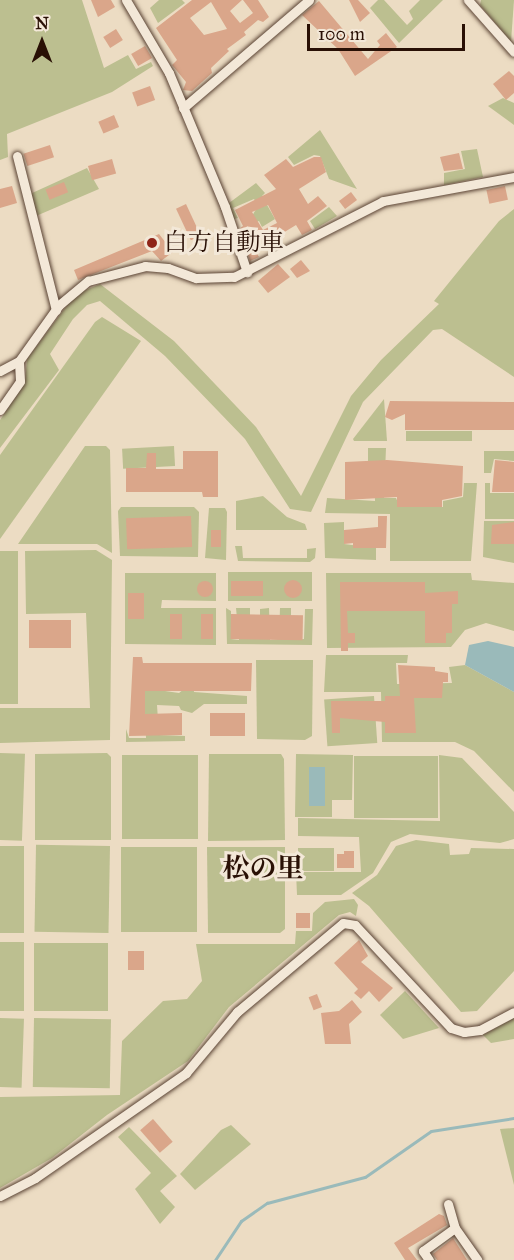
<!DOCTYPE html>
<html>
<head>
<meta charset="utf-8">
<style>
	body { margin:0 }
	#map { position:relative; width:514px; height:1260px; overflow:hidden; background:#ecdcc3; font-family:"IM FELL Great Primer","Noto Serif JP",serif }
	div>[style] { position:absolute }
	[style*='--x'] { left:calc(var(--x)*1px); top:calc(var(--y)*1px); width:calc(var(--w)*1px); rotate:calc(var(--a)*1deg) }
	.green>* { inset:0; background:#bcbf90; transform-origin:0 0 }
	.water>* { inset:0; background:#9ababa; transform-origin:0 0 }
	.stream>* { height:3px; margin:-1.5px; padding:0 1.5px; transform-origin:1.5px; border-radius:1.5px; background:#9ababa }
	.building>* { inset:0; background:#daa68a; transform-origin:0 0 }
	.round { border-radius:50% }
	.roads { filter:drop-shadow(0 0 2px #5a4334) drop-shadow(0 0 2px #5a4334) }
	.minor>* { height:9px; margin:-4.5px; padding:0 4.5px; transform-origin:4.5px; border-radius:4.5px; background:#f3e8d8 }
	.dots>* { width:16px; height:16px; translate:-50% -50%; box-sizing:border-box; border:3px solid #f3e8d8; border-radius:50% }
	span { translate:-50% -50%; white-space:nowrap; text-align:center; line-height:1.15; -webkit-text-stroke:6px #f3e8d8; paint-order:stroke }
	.poi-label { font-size:24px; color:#291005 }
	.left { translate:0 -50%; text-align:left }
	.quarter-label { font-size:27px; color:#291005; font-weight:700 }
	.north { position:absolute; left:12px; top:12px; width:60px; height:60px; -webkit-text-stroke:4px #f3e8d8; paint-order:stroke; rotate:0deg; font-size:16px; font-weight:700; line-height:24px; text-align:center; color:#291005 }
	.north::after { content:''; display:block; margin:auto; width:21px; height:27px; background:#291005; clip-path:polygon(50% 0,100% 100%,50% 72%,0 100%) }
	.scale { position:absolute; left:307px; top:24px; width:158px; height:27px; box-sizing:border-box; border:3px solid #291005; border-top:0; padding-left:8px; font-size:18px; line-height:21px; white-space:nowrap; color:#291005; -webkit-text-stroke:4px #f3e8d8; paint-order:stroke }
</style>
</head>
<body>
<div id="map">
	<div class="green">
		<div style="clip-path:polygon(0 0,82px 0,104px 68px,128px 55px,136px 69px,151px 62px,153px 66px,112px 92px,7px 134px,8px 157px,0 160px)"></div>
		<div style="clip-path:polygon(159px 0,182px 0,185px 3px,158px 23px,150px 8px)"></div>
		<div style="clip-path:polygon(378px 0,384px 0,407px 25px,413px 19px,409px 11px,420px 0,443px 0,399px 43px,370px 8px)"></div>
		<div style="clip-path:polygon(481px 0,514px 0,511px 42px,480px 5px)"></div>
		<div style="clip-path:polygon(503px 98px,514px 103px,514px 125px,488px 106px)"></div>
		<div style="clip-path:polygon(320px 130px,357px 189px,329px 179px,320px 156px,314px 155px,294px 165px,288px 157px)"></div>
		<div style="clip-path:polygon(477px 149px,483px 177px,444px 185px,444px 173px,465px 169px,461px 151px)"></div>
		<div style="clip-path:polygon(87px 168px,99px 189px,36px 216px,30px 194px)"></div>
		<div style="clip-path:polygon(256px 183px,265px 193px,262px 196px,275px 219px,262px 227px,259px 221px,254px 223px,252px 216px,258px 206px,254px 199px,233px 208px,238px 218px,234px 219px,229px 203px)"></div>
		<div style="clip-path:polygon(329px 207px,337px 216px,315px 229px,310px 221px)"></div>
		<div style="clip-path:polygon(514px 209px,514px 377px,442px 329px,433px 330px,363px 402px,311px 512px,290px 509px,245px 439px,165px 356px,100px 301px,87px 305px,73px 319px,50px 354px,59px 370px,0 448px,0 420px,25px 383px,27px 359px,68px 304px,79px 293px,100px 284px,174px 341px,256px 427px,301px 496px,351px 396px,381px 360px,439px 304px,434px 301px,499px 221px)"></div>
		<div style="clip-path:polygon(102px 317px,141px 341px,0 539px,0 455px,95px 322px)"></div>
		<div style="clip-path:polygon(384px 399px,387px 441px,354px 441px,353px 439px)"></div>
		<div style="left:406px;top:431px;width:66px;height:10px"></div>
		<div style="clip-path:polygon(85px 446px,106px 446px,110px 450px,112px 553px,97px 544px,18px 544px)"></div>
		<div style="left:174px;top:446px;width:20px;height:52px;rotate:87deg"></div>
		<div style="clip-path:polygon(368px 448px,386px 448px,384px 498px,396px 498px,400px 507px,443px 507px,443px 501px,463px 497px,464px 483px,477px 483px,471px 561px,390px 561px,390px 514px,325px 513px,327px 498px,375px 501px,374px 461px,368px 461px)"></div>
		<div style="clip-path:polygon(484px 451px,514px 451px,514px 461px,494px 459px,491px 473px,484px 473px)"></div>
		<div style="clip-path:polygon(485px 483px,490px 483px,490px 493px,514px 493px,514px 519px,485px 519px)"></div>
		<div style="clip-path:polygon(263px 496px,287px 517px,305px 524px,307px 530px,236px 530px,236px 501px)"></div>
		<div style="clip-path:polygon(121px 507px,194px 507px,199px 512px,198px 557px,120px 556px,118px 511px)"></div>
		<div style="clip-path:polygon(209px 508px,225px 508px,227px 512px,226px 560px,205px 558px)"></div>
		<div style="clip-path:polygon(484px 521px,514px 521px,514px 563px,483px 557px)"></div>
		<div style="clip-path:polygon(344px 522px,344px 544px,376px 548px,376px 560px,325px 558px,324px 523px)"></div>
		<div style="clip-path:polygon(235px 546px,242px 546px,243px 558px,307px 558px,307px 549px,316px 548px,315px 558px,310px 562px,238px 561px)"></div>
		<div style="clip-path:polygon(96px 550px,112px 560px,110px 740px,0 743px,0 708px,90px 708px,86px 613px,26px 614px,25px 551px)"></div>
		<div style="left:0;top:551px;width:18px;height:153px"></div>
		<div style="left:228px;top:572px;width:84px;height:29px"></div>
		<div style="clip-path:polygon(125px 573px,216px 573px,216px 601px,162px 600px,161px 608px,216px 608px,216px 645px,125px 644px)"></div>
		<div style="clip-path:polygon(326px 573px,471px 573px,472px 580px,514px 583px,514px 631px,486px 623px,465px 630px,451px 647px,327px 648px)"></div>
		<div style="clip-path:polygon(226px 608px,231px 611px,231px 639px,239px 640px,236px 608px,250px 608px,250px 639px,260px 639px,260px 609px,269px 608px,270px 640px,279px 639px,280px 608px,291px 608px,291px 640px,304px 639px,305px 609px,313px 609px,312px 645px,227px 644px)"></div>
		<div style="clip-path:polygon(326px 655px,408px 655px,407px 663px,396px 663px,397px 684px,452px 683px,449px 667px,465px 665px,514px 692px,514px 792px,474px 751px,455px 742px,382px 742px,381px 692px,324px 692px)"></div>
		<div style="clip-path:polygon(256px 660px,313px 660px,312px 736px,305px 740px,257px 739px)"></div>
		<div style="clip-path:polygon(193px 682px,194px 692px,247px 696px,247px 704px,204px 704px,192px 713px,181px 710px,179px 706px,157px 705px,159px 735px,185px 736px,185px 741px,126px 742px,126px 729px,129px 738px,146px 738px,144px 688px,179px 693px)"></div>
		<div style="left:374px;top:696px;width:47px;height:50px;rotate:86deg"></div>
		<div style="left:0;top:753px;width:25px;height:87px;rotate:2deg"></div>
		<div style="clip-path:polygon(107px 753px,111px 757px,111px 840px,35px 840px,35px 754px)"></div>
		<div style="clip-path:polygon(209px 754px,281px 754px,284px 759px,285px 840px,208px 841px)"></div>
		<div style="clip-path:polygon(296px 754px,353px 755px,352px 800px,332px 800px,332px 817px,295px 817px)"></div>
		<div style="left:198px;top:755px;width:84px;height:76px;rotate:90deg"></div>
		<div style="clip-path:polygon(439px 755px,462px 758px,514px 812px,514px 839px,500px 843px,410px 834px,391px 842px,373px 873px,341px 895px,297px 895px,296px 872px,361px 872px,359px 837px,298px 836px,298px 818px,440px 821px)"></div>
		<div style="left:354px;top:756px;width:84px;height:62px"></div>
		<div style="clip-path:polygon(416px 840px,449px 844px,450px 855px,469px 854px,471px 848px,514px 849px,514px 971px,477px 1011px,461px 1012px,369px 906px,352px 893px,377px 875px,396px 846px)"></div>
		<div style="left:0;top:846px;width:24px;height:87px"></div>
		<div style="left:110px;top:846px;width:87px;height:74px;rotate:91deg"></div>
		<div style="left:121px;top:847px;width:76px;height:85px"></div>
		<div style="clip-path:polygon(207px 847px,285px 847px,285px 929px,280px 933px,208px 933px)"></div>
		<div style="left:298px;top:848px;width:36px;height:23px"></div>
		<div style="clip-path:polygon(354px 899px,358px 905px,356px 916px,350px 912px,339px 915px,229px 1007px,188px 1061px,107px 1115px,52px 1158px,0 1188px,0 1097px,120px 1095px,122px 1041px,163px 1001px,187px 999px,202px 981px,196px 944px,295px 944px,296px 931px,312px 931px,313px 913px,325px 902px)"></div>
		<div style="left:0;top:942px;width:24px;height:69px"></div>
		<div style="left:34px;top:943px;width:74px;height:68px"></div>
		<div style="clip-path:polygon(405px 991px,439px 1028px,403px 1039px,380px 1015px)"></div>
		<div style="left:0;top:1018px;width:24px;height:69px;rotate:2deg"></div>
		<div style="left:34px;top:1018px;width:77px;height:69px;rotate:1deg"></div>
		<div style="clip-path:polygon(514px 1018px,514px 1039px,491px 1043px,483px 1035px)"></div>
		<div style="clip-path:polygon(231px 1125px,251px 1144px,195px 1190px,180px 1174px,221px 1130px)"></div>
		<div style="clip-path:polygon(129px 1127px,177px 1176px,160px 1191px,175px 1207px,160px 1224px,135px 1189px,151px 1173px,118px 1137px)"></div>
		<div style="clip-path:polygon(514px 1128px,514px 1185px,500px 1129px)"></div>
	</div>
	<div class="water">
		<div style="clip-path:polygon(488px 641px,514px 647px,514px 692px,465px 665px,469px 645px)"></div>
		<div style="left:309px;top:767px;width:16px;height:39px"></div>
	</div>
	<div class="stream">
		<div style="--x:215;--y:1260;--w:47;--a:-56.3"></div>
		<div style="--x:241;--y:1221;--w:32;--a:-35"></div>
		<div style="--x:267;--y:1203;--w:101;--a:-14.9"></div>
		<div style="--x:365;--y:1177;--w:80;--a:-34.9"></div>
		<div style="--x:431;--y:1131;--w:84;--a:-8.9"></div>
	</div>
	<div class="building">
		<div style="clip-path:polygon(91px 0,111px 0,115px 7px,98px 17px)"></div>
		<div style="clip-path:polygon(evenodd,192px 0,242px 0,230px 11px,240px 23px,253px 13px,243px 0,258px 0,269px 17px,263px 22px,258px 20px,244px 32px,246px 35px,227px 49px,229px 51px,211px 68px,212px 73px,192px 91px,183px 90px,186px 82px,172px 65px,177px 60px,156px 28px,192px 0,211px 2px,227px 29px,204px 35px,190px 18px,211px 2px)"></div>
		<div style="clip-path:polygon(349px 0,358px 0,370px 13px,360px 22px)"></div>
		<div style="clip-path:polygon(319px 1px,368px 59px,380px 45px,377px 41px,386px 33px,397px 47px,355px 76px,338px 49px,302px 15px)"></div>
		<div style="left:116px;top:29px;width:13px;height:15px;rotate:58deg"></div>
		<div style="left:145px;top:46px;width:14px;height:16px;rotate:60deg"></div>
		<div style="clip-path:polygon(509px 71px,514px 76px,514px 93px,506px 100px,493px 84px)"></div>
		<div style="left:150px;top:86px;width:15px;height:19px;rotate:70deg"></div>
		<div style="left:114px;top:115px;width:13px;height:17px;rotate:67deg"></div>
		<div style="left:50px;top:145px;width:13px;height:28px;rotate:72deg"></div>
		<div style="clip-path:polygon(459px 153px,463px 169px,444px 171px,440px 157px)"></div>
		<div style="clip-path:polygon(evenodd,314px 157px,321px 157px,326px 172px,299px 189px,308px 204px,318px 196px,327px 206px,307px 221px,312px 230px,302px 235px,296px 225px,255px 250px,259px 257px,250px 261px,239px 229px,243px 226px,235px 210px,276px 189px,264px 175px,286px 159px,293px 167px,314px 157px,268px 205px,277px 223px,263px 230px,252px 212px,268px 205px)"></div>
		<div style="left:112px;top:159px;width:15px;height:25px;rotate:74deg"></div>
		<div style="left:64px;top:182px;width:11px;height:20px;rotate:68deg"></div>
		<div style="clip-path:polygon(12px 186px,17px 203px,0 208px,0 189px)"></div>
		<div style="left:505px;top:186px;width:14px;height:19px;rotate:78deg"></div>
		<div style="left:351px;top:192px;width:10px;height:15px;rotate:53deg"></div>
		<div style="left:186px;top:204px;width:35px;height:11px;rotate:65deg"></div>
		<div style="clip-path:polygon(159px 234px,173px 252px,161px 261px,152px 251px,78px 280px,74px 270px)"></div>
		<div style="clip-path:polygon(301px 260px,310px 271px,297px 278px,290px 269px)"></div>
		<div style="clip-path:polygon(278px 264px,290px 277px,268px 293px,258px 281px)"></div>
		<div style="clip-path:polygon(390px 401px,514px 402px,514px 430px,405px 430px,405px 414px,392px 420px,385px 417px)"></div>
		<div style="clip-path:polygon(183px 451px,218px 451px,218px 497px,203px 497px,202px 492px,126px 492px,126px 468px,146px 468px,147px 453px,156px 453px,156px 469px,183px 469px)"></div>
		<div style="clip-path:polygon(387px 460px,463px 466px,462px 496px,442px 500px,442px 507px,397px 507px,397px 497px,345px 500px,345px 462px)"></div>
		<div style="clip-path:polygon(495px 460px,514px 462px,514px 492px,492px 492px)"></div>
		<div style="left:191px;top:516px;width:31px;height:65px;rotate:88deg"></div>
		<div style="clip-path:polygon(378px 516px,387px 516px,386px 548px,353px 548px,353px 543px,344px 544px,344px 530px,378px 527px)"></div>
		<div style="clip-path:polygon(514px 522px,514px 544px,491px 544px,492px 525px)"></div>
		<div style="left:211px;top:530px;width:10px;height:17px"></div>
		<div class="round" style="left:284px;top:580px;width:18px;height:18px"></div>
		<div class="round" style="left:197px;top:581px;width:16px;height:16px"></div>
		<div style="left:263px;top:581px;width:15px;height:32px;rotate:90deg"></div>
		<div style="clip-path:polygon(340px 582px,425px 582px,425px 593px,458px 591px,458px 604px,452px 604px,452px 633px,446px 633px,446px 643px,425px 643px,425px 611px,347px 611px,348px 633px,355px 633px,355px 643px,348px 643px,348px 651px,341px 651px)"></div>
		<div style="left:128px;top:593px;width:16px;height:26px"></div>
		<div style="left:170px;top:614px;width:12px;height:25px"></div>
		<div style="left:201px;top:614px;width:12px;height:25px"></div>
		<div style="left:231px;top:614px;width:72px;height:25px;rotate:1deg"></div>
		<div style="left:71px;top:620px;width:28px;height:42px;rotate:90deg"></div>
		<div style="clip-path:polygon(133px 657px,142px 657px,143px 663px,252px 663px,251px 691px,145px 691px,145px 714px,182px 713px,182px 735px,129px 736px)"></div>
		<div style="clip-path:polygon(398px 665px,435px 667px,435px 671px,448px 673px,448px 682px,443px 682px,442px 698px,414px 698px,416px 733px,385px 733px,385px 722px,340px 718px,340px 733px,332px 733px,331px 701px,385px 701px,385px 696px,400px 696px)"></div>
		<div style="left:210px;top:713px;width:35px;height:23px"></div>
		<div style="clip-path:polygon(344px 851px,354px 851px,354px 868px,337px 868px,337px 854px,344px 854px)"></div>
		<div style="left:296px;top:913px;width:14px;height:15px"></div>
		<div style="clip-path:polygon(359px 940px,368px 956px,361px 962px,393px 988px,379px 1002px,369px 991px,361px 999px,354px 993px,358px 989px,334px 963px)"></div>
		<div style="left:128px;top:951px;width:16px;height:19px"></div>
		<div style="left:317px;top:994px;width:14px;height:9px;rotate:69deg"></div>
		<div style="clip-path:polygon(352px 1000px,362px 1012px,349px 1024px,351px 1044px,325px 1044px,321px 1013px,339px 1011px)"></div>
		<div style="left:153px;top:1119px;width:30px;height:17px;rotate:49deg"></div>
		<div style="clip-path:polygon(439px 1214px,444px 1216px,447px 1225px,408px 1248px,417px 1260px,405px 1260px,394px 1243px)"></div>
		<div style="clip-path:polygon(453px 1238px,467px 1260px,437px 1260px,433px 1254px)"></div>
	</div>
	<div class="roads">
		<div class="minor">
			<div style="--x:126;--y:0;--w:85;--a:59.5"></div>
			<div style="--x:169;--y:73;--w:145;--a:67.3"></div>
			<div style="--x:225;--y:207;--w:69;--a:71.3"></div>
			<div style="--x:468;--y:0;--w:69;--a:48.5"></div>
			<div style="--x:183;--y:108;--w:166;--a:-40.6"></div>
			<div style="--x:17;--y:156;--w:159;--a:75.8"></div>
			<div style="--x:0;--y:371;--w:21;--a:-28"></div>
			<div style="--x:19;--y:361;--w:69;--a:-54.5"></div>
			<div style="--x:59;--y:305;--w:38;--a:-40"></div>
			<div style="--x:88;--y:281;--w:59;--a:-14.7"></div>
			<div style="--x:145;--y:266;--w:23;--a:5"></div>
			<div style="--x:168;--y:268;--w:30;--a:20"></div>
			<div style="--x:196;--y:278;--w:38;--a:-2"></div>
			<div style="--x:234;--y:277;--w:167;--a:-27"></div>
			<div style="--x:383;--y:201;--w:133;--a:-10.4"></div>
			<div style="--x:0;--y:410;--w:35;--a:-55"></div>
			<div style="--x:20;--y:381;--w:20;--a:-93"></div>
			<div style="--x:0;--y:1196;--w:39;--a:-27"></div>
			<div style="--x:35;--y:1178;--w:184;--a:-34.8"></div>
			<div style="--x:186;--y:1073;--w:80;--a:-50.1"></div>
			<div style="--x:237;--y:1012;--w:138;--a:-40"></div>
			<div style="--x:343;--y:923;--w:12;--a:9"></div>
			<div style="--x:355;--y:925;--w:141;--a:47"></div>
			<div style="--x:451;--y:1028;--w:14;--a:17"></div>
			<div style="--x:464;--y:1032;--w:16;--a:-7"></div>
			<div style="--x:480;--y:1030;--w:38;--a:-28"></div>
			<div style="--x:448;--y:1204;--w:25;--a:74"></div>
			<div style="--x:429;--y:1260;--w:11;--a:-124"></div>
			<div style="--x:423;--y:1251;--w:39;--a:-36"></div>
			<div style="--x:455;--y:1228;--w:39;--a:55"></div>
		</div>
	</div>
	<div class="dots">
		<div style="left:152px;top:243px;background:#8f2418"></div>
	</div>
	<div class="poi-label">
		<span class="left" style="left:164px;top:243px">白方自動車</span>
	</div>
	<div class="quarter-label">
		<span style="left:263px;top:868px">松の里</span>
	</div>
	<div class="north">N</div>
	<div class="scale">100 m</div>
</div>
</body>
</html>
